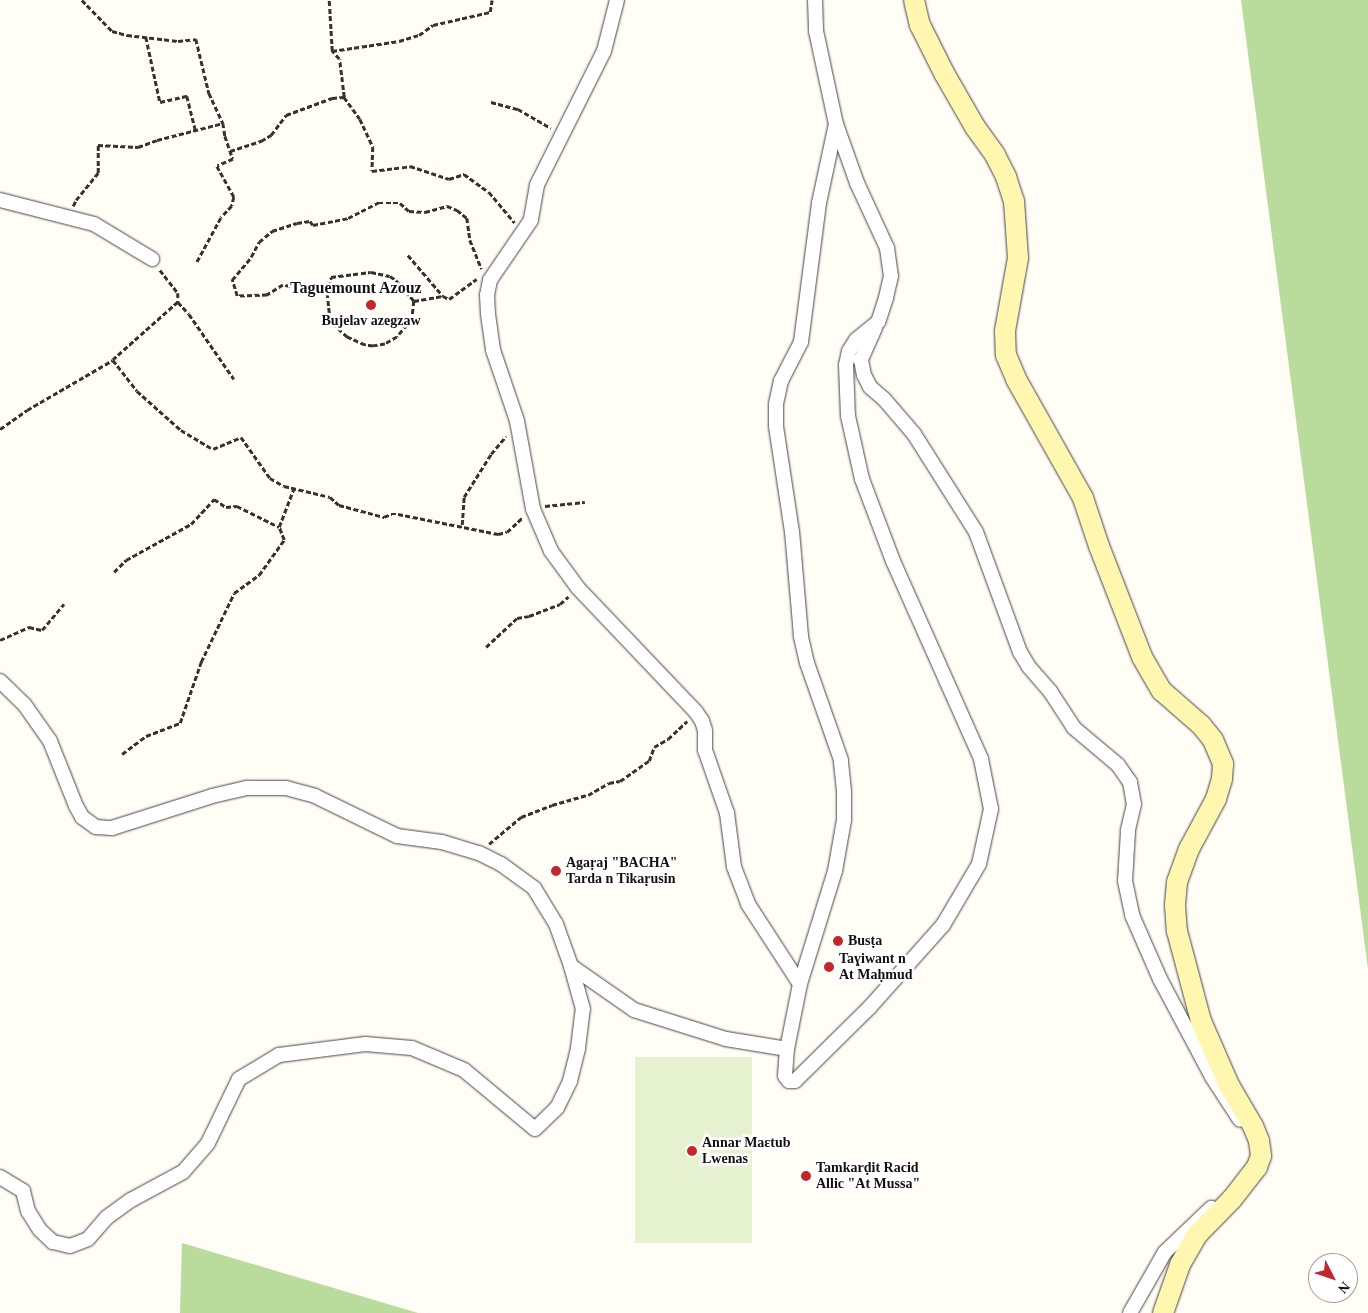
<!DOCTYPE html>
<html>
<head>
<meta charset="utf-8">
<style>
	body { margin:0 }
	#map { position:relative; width:1368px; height:1313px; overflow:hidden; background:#fffdf5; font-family:Georgia,serif }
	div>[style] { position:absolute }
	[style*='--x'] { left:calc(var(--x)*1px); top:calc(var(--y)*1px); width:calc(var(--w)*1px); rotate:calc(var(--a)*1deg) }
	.forest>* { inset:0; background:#b9dc9c }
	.pitch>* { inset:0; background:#e6f2cf; transform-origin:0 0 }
	.path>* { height:2.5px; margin-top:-1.25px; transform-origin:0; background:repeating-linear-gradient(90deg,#333 0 5px,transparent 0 7.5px) }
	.roads { filter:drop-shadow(0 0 1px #444) drop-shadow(0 0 1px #444) }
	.street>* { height:14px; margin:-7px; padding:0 7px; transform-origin:7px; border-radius:7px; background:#fff }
	.secondary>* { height:20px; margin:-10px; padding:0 10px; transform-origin:10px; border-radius:10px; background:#fff6b0 }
	.dots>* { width:14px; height:14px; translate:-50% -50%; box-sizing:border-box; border:2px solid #fff; border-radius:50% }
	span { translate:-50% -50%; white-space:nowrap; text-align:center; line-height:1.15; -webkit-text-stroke:5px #fff; paint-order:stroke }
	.poi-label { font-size:14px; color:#111; font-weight:700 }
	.left { translate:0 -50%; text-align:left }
	.quarter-label { font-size:16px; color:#111; font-weight:700 }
	.north { position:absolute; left:1308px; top:1253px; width:50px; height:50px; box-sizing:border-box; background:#fff; border:1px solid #a0a0a0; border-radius:50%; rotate:131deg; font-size:14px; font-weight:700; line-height:20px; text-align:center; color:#111 }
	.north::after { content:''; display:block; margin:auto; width:18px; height:22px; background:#c4262e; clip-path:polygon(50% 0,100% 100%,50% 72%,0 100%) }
</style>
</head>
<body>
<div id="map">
	<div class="forest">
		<div style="clip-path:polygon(1241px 0,1368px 0,1368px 969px)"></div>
		<div style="clip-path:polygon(182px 1243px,418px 1313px,180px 1313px)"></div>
	</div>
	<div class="pitch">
		<div style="left:635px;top:1057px;width:117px;height:186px"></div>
	</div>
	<div class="path">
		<div style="--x:82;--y:0;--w:43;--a:45.9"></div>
		<div style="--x:112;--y:31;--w:16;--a:15"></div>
		<div style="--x:127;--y:35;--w:51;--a:6.7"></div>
		<div style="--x:178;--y:41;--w:18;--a:-6"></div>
		<div style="--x:196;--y:39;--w:56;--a:76.5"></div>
		<div style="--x:209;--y:93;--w:33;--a:65"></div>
		<div style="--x:223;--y:123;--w:13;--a:81"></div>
		<div style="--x:225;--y:136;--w:24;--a:71"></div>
		<div style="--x:233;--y:159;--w:17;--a:156"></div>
		<div style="--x:217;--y:166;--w:35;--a:61"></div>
		<div style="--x:234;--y:197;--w:9;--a:103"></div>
		<div style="--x:232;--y:206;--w:16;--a:133"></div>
		<div style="--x:221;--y:218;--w:52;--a:118.5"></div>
		<div style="--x:146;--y:37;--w:66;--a:77.8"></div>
		<div style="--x:160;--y:102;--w:28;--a:-13"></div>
		<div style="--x:187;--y:96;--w:36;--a:76"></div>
		<div style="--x:332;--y:51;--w:68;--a:-8.5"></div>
		<div style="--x:399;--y:41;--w:21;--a:-17"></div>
		<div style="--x:419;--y:35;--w:17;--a:-36"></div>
		<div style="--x:433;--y:25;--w:58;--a:-12.8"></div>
		<div style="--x:490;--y:12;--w:12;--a:-81"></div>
		<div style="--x:344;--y:97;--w:27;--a:54"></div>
		<div style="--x:360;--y:119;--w:31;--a:65"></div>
		<div style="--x:373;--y:147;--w:24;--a:92"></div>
		<div style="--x:372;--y:171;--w:38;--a:-7"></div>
		<div style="--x:410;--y:166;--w:41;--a:18.4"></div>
		<div style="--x:449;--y:179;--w:16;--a:-18"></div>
		<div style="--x:464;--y:174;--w:31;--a:36"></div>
		<div style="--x:489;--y:192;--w:40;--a:50"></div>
		<div style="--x:491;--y:102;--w:28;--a:15"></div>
		<div style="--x:518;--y:109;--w:38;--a:30"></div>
		<div style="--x:230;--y:151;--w:33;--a:-18"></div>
		<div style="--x:261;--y:141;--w:12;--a:-31"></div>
		<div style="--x:271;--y:135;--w:25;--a:-53"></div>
		<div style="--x:286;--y:115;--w:49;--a:-20.3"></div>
		<div style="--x:332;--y:98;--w:12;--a:-5"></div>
		<div style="--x:344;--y:97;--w:38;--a:-97"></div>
		<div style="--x:339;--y:59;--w:11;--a:-131"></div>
		<div style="--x:332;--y:51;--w:51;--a:-93.4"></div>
		<div style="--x:73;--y:206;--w:7;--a:-63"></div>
		<div style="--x:76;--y:200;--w:35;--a:-51"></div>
		<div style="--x:98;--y:173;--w:28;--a:-90"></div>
		<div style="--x:98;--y:145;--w:40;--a:2.9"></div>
		<div style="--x:138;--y:147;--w:20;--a:-20"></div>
		<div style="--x:157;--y:140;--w:68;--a:-14.4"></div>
		<div style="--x:408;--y:255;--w:54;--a:49.5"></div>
		<div style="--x:160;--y:270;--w:29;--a:52"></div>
		<div style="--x:178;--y:293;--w:9;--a:90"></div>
		<div style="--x:178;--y:302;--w:87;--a:138.3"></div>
		<div style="--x:113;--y:360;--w:39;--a:52"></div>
		<div style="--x:137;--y:391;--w:59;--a:41.6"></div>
		<div style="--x:181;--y:430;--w:37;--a:31"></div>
		<div style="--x:213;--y:449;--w:30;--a:-23"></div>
		<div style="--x:241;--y:437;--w:50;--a:54.7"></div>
		<div style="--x:270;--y:478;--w:16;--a:30"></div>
		<div style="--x:284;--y:486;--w:47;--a:13.4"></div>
		<div style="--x:330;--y:497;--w:12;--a:42"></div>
		<div style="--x:339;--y:505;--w:47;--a:14.9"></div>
		<div style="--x:384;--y:517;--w:8;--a:-23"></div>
		<div style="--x:391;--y:514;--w:7;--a:0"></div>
		<div style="--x:398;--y:514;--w:102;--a:11.3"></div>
		<div style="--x:498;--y:534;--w:9;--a:-13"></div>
		<div style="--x:507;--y:532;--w:22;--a:-43"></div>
		<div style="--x:371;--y:272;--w:19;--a:12"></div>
		<div style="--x:390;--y:276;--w:7;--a:34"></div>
		<div style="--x:396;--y:280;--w:28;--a:49"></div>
		<div style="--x:414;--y:301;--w:18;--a:96"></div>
		<div style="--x:412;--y:319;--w:23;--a:130"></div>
		<div style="--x:397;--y:337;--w:14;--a:150"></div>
		<div style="--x:385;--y:344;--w:12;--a:171"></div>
		<div style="--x:373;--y:346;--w:8;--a:-173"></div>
		<div style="--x:365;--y:345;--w:20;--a:-156"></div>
		<div style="--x:347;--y:337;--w:15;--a:-138"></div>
		<div style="--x:336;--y:327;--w:16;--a:-117"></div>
		<div style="--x:329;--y:313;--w:19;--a:-96"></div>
		<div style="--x:327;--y:294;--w:17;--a:-77"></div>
		<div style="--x:331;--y:277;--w:40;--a:-7.1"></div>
		<div style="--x:327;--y:294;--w:45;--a:-168.4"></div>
		<div style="--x:283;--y:285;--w:19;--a:148"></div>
		<div style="--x:267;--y:295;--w:30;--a:178"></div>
		<div style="--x:237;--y:296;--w:17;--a:-107"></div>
		<div style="--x:232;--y:280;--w:30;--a:-50"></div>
		<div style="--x:251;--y:257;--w:17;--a:-62"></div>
		<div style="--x:259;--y:242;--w:17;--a:-40"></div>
		<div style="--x:272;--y:231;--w:26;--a:-18"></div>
		<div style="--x:297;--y:223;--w:13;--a:-9"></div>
		<div style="--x:310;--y:221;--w:5;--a:53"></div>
		<div style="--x:313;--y:225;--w:36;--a:-11"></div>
		<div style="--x:348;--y:218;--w:34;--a:-27"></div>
		<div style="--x:378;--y:203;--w:22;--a:0"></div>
		<div style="--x:400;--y:203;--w:12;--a:42"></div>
		<div style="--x:409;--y:211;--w:16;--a:4"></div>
		<div style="--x:425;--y:212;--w:23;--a:-15"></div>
		<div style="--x:447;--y:206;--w:11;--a:22"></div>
		<div style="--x:457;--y:210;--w:13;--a:39"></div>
		<div style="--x:467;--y:218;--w:22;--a:82"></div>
		<div style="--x:470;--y:240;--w:31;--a:68"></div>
		<div style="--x:414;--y:301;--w:29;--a:-10"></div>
		<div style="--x:443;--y:296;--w:7;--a:27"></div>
		<div style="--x:449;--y:299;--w:34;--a:-36"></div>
		<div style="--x:178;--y:302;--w:16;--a:47"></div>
		<div style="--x:189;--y:314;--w:79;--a:55.3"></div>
		<div style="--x:0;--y:429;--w:33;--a:-35"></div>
		<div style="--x:27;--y:410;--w:99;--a:-30.2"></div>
		<div style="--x:545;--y:506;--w:40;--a:-5.7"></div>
		<div style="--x:462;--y:525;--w:28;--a:-86"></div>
		<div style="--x:464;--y:497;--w:51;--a:-57.9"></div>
		<div style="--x:491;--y:454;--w:23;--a:-50"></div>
		<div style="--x:114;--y:572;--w:17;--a:-45"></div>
		<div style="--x:126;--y:560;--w:74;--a:-29"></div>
		<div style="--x:191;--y:524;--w:34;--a:-47"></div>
		<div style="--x:214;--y:499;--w:14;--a:34"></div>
		<div style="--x:226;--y:507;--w:11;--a:-5"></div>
		<div style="--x:237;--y:506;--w:47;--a:26.6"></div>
		<div style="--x:279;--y:527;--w:42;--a:-69"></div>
		<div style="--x:0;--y:640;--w:32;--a:-24"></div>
		<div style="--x:29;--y:627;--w:13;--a:13"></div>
		<div style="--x:42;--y:630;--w:34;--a:-50"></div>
		<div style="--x:486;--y:647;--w:42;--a:-43.1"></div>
		<div style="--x:517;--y:618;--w:12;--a:-9"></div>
		<div style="--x:529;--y:616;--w:33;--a:-21"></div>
		<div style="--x:560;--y:604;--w:11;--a:-41"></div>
		<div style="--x:122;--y:754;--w:30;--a:-37"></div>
		<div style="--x:146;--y:736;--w:36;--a:-21"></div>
		<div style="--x:180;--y:723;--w:65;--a:-71"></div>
		<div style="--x:201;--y:662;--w:76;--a:-64.4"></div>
		<div style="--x:234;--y:593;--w:31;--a:-36"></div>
		<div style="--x:259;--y:575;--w:43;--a:-54.5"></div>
		<div style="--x:284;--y:540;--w:14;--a:-111"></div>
		<div style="--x:489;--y:844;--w:42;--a:-40.2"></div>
		<div style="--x:521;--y:817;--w:33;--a:-21"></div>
		<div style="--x:552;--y:805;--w:37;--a:-16"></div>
		<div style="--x:588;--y:795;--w:24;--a:-30"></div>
		<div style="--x:609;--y:783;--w:11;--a:-10"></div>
		<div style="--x:620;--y:781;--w:35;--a:-35"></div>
		<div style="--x:649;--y:761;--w:15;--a:-70"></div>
		<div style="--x:654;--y:747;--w:16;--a:-30"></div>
		<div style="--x:668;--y:739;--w:26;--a:-43"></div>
	</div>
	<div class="roads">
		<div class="street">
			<div style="--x:617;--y:0;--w:53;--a:104.3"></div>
			<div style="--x:604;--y:51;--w:150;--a:116.6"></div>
			<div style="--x:537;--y:185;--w:36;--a:100"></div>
			<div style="--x:531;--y:220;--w:73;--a:124.3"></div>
			<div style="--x:490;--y:280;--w:15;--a:101"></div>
			<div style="--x:487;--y:295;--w:19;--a:87"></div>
			<div style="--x:488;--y:314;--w:36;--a:82"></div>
			<div style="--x:493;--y:350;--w:75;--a:71.3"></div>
			<div style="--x:517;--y:421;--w:89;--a:79.7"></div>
			<div style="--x:533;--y:509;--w:46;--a:66.8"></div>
			<div style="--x:551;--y:551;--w:46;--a:53.9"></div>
			<div style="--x:578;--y:588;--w:171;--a:46.4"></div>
			<div style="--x:696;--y:712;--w:11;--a:56"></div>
			<div style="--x:702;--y:721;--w:9;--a:72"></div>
			<div style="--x:705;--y:730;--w:20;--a:90"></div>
			<div style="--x:705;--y:750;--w:67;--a:70.8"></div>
			<div style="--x:727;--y:813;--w:54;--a:82.6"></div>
			<div style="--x:734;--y:867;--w:40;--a:69"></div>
			<div style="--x:748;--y:904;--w:95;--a:57"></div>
			<div style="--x:815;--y:0;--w:31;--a:88"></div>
			<div style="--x:816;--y:31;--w:95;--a:77.9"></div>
			<div style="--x:836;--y:124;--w:63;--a:70.4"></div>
			<div style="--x:857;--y:183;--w:72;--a:65.2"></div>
			<div style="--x:887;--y:248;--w:28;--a:82"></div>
			<div style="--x:891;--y:276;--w:23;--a:103"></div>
			<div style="--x:886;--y:298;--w:25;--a:108"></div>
			<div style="--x:878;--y:322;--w:28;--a:141"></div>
			<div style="--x:856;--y:340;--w:13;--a:122"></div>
			<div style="--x:849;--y:351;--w:14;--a:102"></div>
			<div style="--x:846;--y:365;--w:51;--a:87.8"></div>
			<div style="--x:848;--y:416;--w:65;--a:77.5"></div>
			<div style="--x:862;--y:479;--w:88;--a:69.3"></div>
			<div style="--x:893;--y:561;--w:217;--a:66"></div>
			<div style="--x:981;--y:759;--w:51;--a:78.7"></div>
			<div style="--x:991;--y:809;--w:56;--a:102.3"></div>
			<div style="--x:979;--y:864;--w:71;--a:120.5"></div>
			<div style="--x:943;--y:925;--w:110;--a:131.7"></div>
			<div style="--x:870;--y:1007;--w:105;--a:135.4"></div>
			<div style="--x:795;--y:1081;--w:6;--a:180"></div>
			<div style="--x:789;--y:1081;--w:6;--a:-129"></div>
			<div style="--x:785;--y:1076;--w:27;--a:-86"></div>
			<div style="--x:787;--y:1049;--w:66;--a:-78.7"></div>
			<div style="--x:800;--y:984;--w:118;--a:-72.8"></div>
			<div style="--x:835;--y:871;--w:52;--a:-80"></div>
			<div style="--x:844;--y:820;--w:29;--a:-90"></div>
			<div style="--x:844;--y:791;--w:31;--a:-96"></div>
			<div style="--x:841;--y:760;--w:103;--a:-109.3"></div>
			<div style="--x:807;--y:663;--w:28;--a:-103"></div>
			<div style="--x:801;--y:636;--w:104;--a:-94.9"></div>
			<div style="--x:792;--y:532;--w:107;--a:-98.6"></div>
			<div style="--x:776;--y:426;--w:22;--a:-90"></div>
			<div style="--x:776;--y:404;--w:24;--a:-78"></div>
			<div style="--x:781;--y:381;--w:44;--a:-62.9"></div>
			<div style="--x:801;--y:342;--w:140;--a:-82.6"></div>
			<div style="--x:819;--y:203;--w:81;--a:-77.9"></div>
			<div style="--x:0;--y:200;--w:97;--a:14.3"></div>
			<div style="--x:94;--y:224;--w:68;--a:31.1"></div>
			<div style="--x:875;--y:328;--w:35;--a:114"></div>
			<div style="--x:861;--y:360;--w:15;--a:79"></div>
			<div style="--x:864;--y:375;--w:13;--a:63"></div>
			<div style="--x:870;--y:387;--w:18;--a:41"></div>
			<div style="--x:884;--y:399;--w:46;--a:49.4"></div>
			<div style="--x:914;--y:434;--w:116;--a:57.7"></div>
			<div style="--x:976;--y:532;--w:128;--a:69.9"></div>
			<div style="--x:1020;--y:652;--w:17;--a:59"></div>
			<div style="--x:1029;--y:667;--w:32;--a:49"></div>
			<div style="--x:1050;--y:691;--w:44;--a:57"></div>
			<div style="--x:1074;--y:728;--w:57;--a:40.1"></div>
			<div style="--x:1118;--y:765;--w:21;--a:55"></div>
			<div style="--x:1130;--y:782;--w:22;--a:80"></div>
			<div style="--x:1134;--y:804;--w:28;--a:103"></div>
			<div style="--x:1128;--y:831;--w:50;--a:93.4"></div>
			<div style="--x:1125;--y:881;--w:35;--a:78"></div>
			<div style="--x:1132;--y:915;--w:70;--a:66.4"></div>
			<div style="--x:1160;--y:979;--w:111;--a:62"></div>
			<div style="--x:1212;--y:1077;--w:51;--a:56.9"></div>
			<div style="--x:0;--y:681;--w:33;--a:44"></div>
			<div style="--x:24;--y:704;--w:45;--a:54.9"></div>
			<div style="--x:50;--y:741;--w:70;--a:68.2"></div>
			<div style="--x:76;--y:806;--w:13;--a:61"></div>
			<div style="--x:82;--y:817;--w:17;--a:36"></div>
			<div style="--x:96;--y:827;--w:16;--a:4"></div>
			<div style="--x:112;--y:828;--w:105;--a:-17.7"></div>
			<div style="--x:212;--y:796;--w:37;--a:-13"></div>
			<div style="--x:248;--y:788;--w:38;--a:0"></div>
			<div style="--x:286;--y:788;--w:30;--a:15"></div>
			<div style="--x:315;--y:796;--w:91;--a:26"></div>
			<div style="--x:397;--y:836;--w:45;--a:7.6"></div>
			<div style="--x:442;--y:842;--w:39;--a:17"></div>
			<div style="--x:479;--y:853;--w:25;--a:27"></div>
			<div style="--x:501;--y:864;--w:41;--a:36"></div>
			<div style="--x:534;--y:888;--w:42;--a:58.6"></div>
			<div style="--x:556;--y:924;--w:45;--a:70.3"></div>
			<div style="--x:571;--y:966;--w:77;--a:34.9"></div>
			<div style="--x:634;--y:1010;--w:96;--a:17.5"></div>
			<div style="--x:726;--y:1039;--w:62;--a:9.3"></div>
			<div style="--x:0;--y:1177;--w:27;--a:31"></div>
			<div style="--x:23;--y:1191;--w:21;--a:76"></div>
			<div style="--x:28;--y:1211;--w:22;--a:58"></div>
			<div style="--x:40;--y:1230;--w:18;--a:43"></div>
			<div style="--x:53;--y:1242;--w:17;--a:13"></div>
			<div style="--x:70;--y:1246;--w:19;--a:-21"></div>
			<div style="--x:88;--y:1239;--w:28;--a:-49"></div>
			<div style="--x:106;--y:1218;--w:31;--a:-36"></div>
			<div style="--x:131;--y:1200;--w:59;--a:-28.3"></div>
			<div style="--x:183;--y:1172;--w:38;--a:-49"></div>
			<div style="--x:208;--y:1143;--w:71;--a:-64.2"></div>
			<div style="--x:239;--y:1079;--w:47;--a:-31"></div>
			<div style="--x:279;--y:1055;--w:87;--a:-7.3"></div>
			<div style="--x:365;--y:1044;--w:47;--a:4.9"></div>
			<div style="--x:412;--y:1048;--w:56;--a:22.9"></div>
			<div style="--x:464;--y:1070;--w:92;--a:39.7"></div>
			<div style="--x:535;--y:1129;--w:30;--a:-44"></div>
			<div style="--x:557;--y:1108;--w:30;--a:-64"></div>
			<div style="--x:570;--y:1081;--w:34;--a:-76"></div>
			<div style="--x:578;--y:1048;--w:39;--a:-83"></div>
			<div style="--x:583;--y:1009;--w:45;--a:-105.6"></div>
			<div style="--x:1130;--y:1313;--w:70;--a:-60.2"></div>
			<div style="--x:1165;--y:1252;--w:64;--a:-43.7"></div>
		</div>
		<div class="secondary">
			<div style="--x:914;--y:0;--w:26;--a:77"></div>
			<div style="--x:920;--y:25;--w:54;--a:63.4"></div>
			<div style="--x:944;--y:73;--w:62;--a:60.1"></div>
			<div style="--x:975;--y:127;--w:34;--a:54"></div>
			<div style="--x:995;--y:155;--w:25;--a:63"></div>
			<div style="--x:1006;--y:177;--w:25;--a:72"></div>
			<div style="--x:1014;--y:201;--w:57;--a:86"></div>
			<div style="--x:1018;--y:258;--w:74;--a:100.1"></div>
			<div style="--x:1005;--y:331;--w:24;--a:88"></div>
			<div style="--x:1006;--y:355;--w:26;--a:67"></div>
			<div style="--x:1016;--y:379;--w:137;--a:60.6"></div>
			<div style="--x:1083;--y:498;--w:51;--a:71.6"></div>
			<div style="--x:1099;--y:546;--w:119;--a:68.8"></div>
			<div style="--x:1142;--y:657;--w:39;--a:60"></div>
			<div style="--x:1162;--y:691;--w:52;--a:41.1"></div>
			<div style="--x:1201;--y:725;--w:19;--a:51"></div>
			<div style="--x:1213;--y:740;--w:26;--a:67"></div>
			<div style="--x:1223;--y:764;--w:15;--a:94"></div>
			<div style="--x:1222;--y:779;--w:21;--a:107"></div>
			<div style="--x:1216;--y:799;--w:57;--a:118.4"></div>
			<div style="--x:1189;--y:849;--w:35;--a:110"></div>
			<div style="--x:1177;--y:882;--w:23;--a:95"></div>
			<div style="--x:1175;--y:905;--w:26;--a:86"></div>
			<div style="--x:1177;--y:931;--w:93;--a:75.1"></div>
			<div style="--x:1201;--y:1021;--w:70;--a:66.4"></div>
			<div style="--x:1229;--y:1085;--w:48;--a:59.7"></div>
			<div style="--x:1253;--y:1126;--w:16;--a:68"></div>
			<div style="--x:1259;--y:1141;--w:15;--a:82"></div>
			<div style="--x:1261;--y:1156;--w:12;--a:110"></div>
			<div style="--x:1257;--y:1167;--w:41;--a:128"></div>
			<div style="--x:1232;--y:1199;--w:50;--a:134.2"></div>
			<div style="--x:1197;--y:1235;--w:34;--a:120"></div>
			<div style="--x:1180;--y:1265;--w:51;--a:109.5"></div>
		</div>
	</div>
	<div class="dots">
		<div style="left:371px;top:305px;background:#c4262e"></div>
		<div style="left:556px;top:871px;background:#c4262e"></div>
		<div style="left:838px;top:941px;background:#c4262e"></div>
		<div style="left:829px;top:967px;background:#c4262e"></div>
		<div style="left:692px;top:1151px;background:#c4262e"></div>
		<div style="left:806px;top:1176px;background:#c4262e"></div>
	</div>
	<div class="poi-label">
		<span style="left:371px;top:321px">Bujelav azegzaw</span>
		<span class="left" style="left:566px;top:871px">Agaṛaj "BACHA"<br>Tarda n Tikaṛusin</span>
		<span class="left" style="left:848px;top:941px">Busṭa</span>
		<span class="left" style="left:839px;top:967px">Taɣiwant n<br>At Maḥmud</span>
		<span class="left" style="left:702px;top:1151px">Annar Maɛtub<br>Lwenas</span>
		<span class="left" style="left:816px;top:1176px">Tamkarḍit Racid<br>Allic "At Mussa"</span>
	</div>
	<div class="quarter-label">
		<span style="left:356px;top:288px">Taguemount Azouz</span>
	</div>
	<div class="north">N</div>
</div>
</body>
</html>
